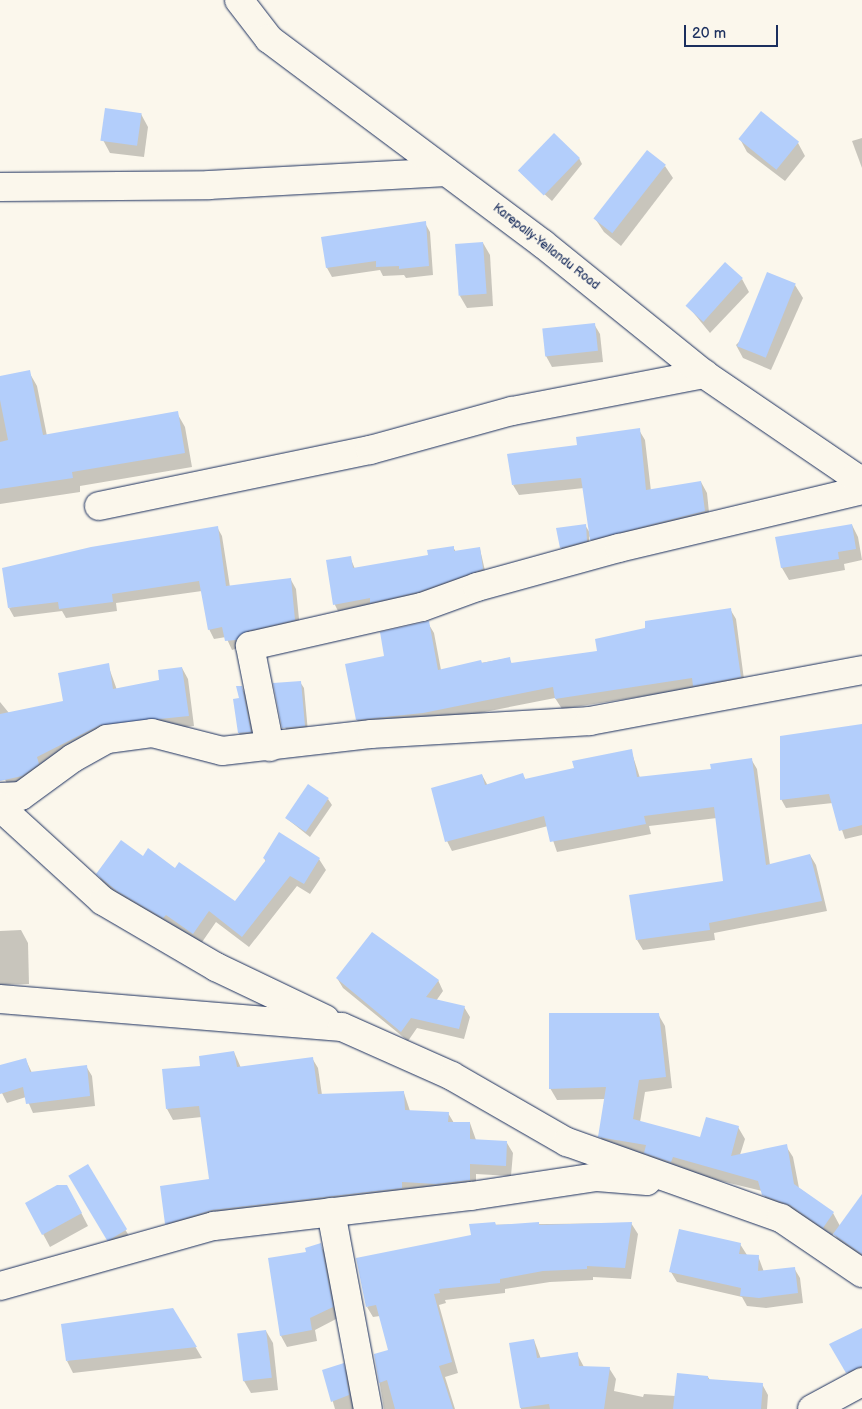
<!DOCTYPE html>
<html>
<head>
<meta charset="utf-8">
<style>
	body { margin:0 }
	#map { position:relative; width:862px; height:1409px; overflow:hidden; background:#fbf7ec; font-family:"Balsamiq Sans",sans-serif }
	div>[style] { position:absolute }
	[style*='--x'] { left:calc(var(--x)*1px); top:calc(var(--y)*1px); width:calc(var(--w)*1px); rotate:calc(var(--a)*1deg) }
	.shadow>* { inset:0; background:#0003; transform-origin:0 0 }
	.building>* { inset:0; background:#b3cefb; transform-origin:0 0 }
	.roads { filter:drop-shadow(0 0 1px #1b2f5e) drop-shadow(0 0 1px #1b2f5e) }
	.street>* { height:28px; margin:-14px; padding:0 14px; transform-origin:14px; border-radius:14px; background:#fbf7ec }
	.secondary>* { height:28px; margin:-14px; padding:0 14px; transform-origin:14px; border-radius:14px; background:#fbf7ec }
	span { translate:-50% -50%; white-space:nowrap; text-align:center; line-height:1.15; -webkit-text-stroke:4px #fbf7ec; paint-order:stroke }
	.street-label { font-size:12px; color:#1b2f5e }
	.scale { position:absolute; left:684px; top:25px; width:94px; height:22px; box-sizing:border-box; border:2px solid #1b2f5e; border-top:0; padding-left:6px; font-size:15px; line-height:18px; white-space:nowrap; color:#1b2f5e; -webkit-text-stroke:4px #fbf7ec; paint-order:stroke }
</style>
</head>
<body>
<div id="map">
	<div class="shadow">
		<div style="clip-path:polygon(141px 114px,148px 127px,144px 157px,110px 153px,103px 140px)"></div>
		<div style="clip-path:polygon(862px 138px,862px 168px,852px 141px)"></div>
		<div style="clip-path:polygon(740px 139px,798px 143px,805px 156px,785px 181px,747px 152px)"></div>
		<div style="clip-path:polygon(579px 158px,582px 164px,552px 201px,521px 173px)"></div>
		<div style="clip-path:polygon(665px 166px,673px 178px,621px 246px,604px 232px,596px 220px)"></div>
		<div style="clip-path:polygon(425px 223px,430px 232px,433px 275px,406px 278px,404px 275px,383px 276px,380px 270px,332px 277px,327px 268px,323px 238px)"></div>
		<div style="clip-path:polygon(483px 243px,490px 255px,493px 306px,467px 308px,460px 296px)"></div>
		<div style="clip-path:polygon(742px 279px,749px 292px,710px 333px,687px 305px)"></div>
		<div style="clip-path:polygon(795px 285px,803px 298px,771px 370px,743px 358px,736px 345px)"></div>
		<div style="clip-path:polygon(594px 324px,600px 334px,603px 362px,552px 367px,546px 356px)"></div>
		<div style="clip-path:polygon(29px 372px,37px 386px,47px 436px,177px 413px,185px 427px,192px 467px,80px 486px,80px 492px,0 504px,0 377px)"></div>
		<div style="clip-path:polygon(639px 430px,645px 440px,651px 491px,701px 482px,707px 493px,710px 522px,597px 550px,589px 536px,589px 547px,564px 554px,561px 548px,585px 525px,590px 533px,584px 488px,519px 495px,513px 485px,579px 447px)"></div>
		<div style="clip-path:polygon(852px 525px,858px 537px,862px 560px,844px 564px,845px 570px,789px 580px,782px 568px,777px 538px)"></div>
		<div style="clip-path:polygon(217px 527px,222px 536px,230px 587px,291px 580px,296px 589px,300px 629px,232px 650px,226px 637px,214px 639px,209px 629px,202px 591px,116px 603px,117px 611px,66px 618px,62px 611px,14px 617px,9px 608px)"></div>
		<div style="clip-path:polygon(453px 547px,456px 552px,480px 549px,486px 575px,375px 608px,373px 604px,338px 611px,335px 605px,327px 561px,350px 557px,355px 569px,430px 556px)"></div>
		<div style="clip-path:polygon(730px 609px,736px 619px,745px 687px,696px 688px,562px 709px,555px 698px,429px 723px,363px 730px,357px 720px,385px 657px,428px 623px,434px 633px,441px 670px,509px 658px,512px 664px,598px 652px)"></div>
		<div style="clip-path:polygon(108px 665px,117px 690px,160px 681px,182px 668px,188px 679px,194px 726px,106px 735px,11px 791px,0 770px,0 702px,9px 713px,65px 702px)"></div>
		<div style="clip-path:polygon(300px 682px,304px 688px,308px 732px,287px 734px,275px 684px)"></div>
		<div style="clip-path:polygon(241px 687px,245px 693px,254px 738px,242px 739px,239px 733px,235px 700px,240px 699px)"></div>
		<div style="clip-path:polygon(781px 737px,862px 796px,862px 835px,845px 839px,833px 803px,786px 808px,781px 799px)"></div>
		<div style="clip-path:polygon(631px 750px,640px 778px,712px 770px,751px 759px,757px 769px,770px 865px,810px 855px,816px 865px,827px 911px,714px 933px,715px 940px,643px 950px,637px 940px,725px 882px,717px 818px,649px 826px,651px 834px,557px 852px,548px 826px,452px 851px,447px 841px,482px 775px,488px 786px,522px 774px,526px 780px,575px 769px)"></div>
		<div style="clip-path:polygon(328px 799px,332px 805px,310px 837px,286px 818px)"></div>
		<div style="clip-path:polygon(143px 858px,175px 870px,235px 902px,266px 862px,264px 858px,319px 859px,326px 870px,310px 894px,297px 886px,249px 947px,216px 922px,200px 945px,172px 925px,170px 928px,125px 902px,104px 885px,98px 874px)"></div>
		<div style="clip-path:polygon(21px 930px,28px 943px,29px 984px,0 985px,0 931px)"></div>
		<div style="clip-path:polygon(337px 978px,438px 980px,443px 991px,436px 1001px,464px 1007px,470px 1017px,464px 1039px,417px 1028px,408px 1041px,343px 988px)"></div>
		<div style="clip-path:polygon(658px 1014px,665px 1026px,672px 1088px,645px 1092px,640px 1122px,701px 1138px,738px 1127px,745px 1139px,740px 1155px,786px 1146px,793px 1157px,799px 1188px,833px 1213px,840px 1226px,862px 1223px,862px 1257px,838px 1240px,834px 1233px,830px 1238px,769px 1205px,762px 1191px,652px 1164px,647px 1155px,606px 1148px,600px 1136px,605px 1099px,557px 1100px,550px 1088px)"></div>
		<div style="clip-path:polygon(234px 1052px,241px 1068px,312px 1058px,318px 1068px,322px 1095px,404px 1093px,410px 1111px,448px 1113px,454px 1123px,470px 1123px,476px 1140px,507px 1143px,513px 1153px,511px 1176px,476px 1174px,476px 1191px,172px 1234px,166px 1223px,210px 1180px,202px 1117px,173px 1120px,167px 1109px,202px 1067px)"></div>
		<div style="clip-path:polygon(26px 1060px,32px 1073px,86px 1066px,92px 1076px,95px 1106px,33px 1113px,26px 1097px,7px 1103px,0 1089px,0 1067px)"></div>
		<div style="left:87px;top:1166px;width:89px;height:20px;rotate:59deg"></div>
		<div style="clip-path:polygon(74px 1199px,88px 1226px,50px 1247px,27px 1204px)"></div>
		<div style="clip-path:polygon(631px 1223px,638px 1234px,631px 1279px,593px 1277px,593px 1280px,550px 1282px,505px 1289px,505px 1293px,445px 1300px,446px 1303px,439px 1305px,458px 1373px,445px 1377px,455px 1409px,384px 1409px,375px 1355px,390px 1351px,380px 1316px,373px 1317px,367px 1307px,472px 1236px,471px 1225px)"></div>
		<div style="clip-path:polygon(740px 1244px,747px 1255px,758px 1256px,764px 1272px,794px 1268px,800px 1278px,803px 1303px,766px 1308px,747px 1306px,742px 1297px,677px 1282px,671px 1272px)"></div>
		<div style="clip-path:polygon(320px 1245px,327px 1256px,338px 1318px,315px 1330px,317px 1341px,287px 1347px,281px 1336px,307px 1253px)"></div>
		<div style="clip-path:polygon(173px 1309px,202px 1358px,73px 1373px,67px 1361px)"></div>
		<div style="clip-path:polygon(862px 1329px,862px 1380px,854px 1383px,831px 1345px)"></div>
		<div style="clip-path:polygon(266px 1331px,273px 1343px,278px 1390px,251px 1393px,244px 1381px)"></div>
		<div style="clip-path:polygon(534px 1340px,541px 1359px,577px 1354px,584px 1367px,609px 1368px,616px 1379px,614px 1391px,643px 1397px,644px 1394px,676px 1396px,708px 1377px,710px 1380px,762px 1384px,768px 1395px,767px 1409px,521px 1409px,511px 1344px)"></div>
		<div style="clip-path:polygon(343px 1365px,349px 1376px,357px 1409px,335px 1409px,324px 1371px)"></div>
	</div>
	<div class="building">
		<div style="left:105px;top:108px;width:37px;height:33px;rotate:8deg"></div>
		<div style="left:761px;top:111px;width:49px;height:36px;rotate:39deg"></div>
		<div style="left:554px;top:133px;width:36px;height:52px;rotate:44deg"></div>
		<div style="left:647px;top:150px;width:24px;height:87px;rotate:38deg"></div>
		<div style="clip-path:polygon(426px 221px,429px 266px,399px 269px,399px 266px,376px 267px,376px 261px,326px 268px,321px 237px)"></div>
		<div style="left:483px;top:242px;width:52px;height:28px;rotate:86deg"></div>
		<div style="left:725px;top:262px;width:24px;height:59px;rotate:42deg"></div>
		<div style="left:767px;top:272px;width:31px;height:80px;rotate:22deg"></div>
		<div style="left:595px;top:323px;width:28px;height:53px;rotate:84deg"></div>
		<div style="clip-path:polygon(30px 370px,43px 435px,178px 411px,185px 453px,72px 472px,73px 478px,0 489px,0 442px,8px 440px,0 400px,0 376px)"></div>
		<div style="clip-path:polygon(640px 428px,646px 490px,701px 481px,705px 511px,590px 540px,581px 478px,512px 485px,507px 454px,577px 445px,576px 437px)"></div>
		<div style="clip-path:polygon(586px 524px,587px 541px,560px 548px,556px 528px)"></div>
		<div style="clip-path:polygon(852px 524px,856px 549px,838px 552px,839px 559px,781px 568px,775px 537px)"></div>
		<div style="clip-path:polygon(218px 526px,226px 586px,291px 578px,295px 620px,247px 631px,236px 640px,225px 641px,222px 627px,208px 630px,199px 581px,112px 594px,113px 602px,59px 609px,58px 602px,8px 608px,2px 568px,91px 547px)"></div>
		<div style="clip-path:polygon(454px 546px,454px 551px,480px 547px,483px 569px,418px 592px,370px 603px,370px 598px,333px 605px,326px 560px,351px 556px,353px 568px,428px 555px,427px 550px)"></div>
		<div style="clip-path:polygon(731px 608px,741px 677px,693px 686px,692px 678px,555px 699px,553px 687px,423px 713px,356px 720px,345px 664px,384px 656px,380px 632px,429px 621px,438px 670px,481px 660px,482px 663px,510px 657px,511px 663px,597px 651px,595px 639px,645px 628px,645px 621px)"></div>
		<div style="clip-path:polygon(109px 663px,113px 689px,159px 680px,158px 670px,182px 667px,189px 716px,100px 725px,37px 757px,39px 764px,22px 776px,0 781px,0 714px,63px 701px,58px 673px)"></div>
		<div style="clip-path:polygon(301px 681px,305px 726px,282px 728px,273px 683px)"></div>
		<div style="clip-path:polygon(236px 686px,242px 686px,251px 732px,238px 733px,233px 699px,239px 698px)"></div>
		<div style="clip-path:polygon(862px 724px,862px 825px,839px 831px,829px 794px,780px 800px,780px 736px)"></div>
		<div style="clip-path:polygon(632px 749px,637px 777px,711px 769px,710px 764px,752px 758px,766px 865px,810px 854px,822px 901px,709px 923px,710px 930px,636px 940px,629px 895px,723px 881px,714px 807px,644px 816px,646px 824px,550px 842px,544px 816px,445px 842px,431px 788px,482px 774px,485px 785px,523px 773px,525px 779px,574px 768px,572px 761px)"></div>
		<div style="left:308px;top:784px;width:25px;height:41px;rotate:34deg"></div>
		<div style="clip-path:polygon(279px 832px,320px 858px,304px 884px,290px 876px,242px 937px,209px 911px,193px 934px,166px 915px,163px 918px,117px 891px,96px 874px,121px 840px,143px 856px,148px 848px,175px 868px,179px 862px,235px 901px,266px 860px,263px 858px)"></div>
		<div style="clip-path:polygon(372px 932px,439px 980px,426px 997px,465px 1006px,459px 1029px,411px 1018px,401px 1032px,336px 978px)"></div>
		<div style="clip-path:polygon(549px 1013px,659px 1013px,666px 1077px,639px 1080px,633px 1119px,700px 1137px,706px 1117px,739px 1126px,731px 1156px,787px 1144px,794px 1184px,834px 1212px,823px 1228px,790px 1205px,762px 1195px,758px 1181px,673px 1157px,671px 1162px,644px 1153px,646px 1145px,598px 1137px,606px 1087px,549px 1089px)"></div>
		<div style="clip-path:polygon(234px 1051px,237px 1067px,313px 1057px,318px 1094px,404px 1091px,405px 1110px,449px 1112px,448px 1122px,470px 1122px,470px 1139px,507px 1141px,506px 1166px,470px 1164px,470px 1180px,436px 1184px,402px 1182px,402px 1188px,212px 1210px,165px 1224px,160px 1186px,209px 1179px,199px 1106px,166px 1109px,162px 1069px,200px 1066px,199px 1056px)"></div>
		<div style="clip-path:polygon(26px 1058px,30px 1072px,87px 1065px,90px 1096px,26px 1104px,23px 1087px,0 1094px,0 1065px)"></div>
		<div style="left:88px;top:1164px;width:76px;height:23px;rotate:59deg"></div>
		<div style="clip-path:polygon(57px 1185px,67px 1185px,82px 1213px,42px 1235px,25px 1203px)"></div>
		<div style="clip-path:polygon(862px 1194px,862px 1254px,833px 1234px)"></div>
		<div style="clip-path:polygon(495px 1222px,496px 1225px,539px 1222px,539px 1225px,632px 1222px,625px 1268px,587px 1266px,587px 1269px,543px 1271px,500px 1279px,500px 1283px,439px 1289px,440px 1293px,434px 1294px,452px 1362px,439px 1366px,453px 1409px,395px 1409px,387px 1380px,379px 1383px,374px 1354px,388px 1350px,376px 1305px,366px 1307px,356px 1258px,471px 1235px,469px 1224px)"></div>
		<div style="clip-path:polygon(679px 1229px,741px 1243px,739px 1254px,759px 1255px,758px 1271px,795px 1267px,798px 1293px,759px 1298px,740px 1296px,741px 1288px,669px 1272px)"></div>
		<div style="clip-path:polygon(321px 1243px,333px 1307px,310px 1318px,312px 1330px,280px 1336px,268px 1258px,306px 1252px,305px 1248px)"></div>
		<div style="clip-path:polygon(173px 1308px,197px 1347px,66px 1361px,61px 1324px)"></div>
		<div style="clip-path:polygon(862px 1328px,862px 1366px,846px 1373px,829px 1344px)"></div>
		<div style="left:266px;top:1330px;width:48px;height:29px;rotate:83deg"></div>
		<div style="clip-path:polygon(534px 1339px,537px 1358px,578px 1352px,579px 1366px,610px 1367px,604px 1409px,550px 1409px,549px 1404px,520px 1408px,509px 1343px)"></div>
		<div style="clip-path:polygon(344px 1363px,349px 1395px,331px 1402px,322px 1370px)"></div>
		<div style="clip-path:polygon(677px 1373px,708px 1376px,708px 1379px,763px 1383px,761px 1409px,673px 1409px)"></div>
	</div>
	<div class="roads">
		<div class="street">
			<div style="--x:0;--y:187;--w:209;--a:-0.5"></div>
			<div style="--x:209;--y:185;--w:238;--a:-3.1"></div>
			<div style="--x:99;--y:506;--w:277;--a:-11.7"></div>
			<div style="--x:370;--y:450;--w:147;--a:-15.4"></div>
			<div style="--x:512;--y:411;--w:196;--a:-10.9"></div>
			<div style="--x:270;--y:747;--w:103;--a:-101.2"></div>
			<div style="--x:250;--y:646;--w:176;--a:-12.8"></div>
			<div style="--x:422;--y:607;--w:59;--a:-20"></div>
			<div style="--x:477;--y:587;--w:147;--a:-15.4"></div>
			<div style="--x:619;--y:548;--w:250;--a:-13.4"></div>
			<div style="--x:0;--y:797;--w:21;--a:-3"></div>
			<div style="--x:21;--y:796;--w:64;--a:-36.2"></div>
			<div style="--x:73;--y:758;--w:39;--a:-29"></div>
			<div style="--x:107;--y:739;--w:45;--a:-7.6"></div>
			<div style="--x:152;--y:733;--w:72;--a:14.4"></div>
			<div style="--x:222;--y:751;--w:151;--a:-6.5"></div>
			<div style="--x:372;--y:734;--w:218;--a:-3.4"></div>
			<div style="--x:590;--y:721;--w:277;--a:-10.6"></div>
			<div style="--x:0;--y:807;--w:139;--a:42.4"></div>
			<div style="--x:103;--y:901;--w:131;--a:30.3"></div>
			<div style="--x:216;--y:967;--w:121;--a:25.5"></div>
			<div style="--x:0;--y:999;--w:343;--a:4.7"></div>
			<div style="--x:342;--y:1027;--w:120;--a:24"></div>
			<div style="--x:452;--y:1076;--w:133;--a:29.9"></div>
			<div style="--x:567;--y:1142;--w:227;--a:19.6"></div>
			<div style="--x:781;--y:1218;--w:98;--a:34.2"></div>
			<div style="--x:331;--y:1212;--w:200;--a:79.4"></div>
			<div style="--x:0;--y:1286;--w:222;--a:-15.7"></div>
			<div style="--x:214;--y:1226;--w:259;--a:-6.7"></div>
			<div style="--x:471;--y:1196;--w:127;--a:-8.6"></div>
			<div style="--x:597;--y:1177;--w:50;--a:4.6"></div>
			<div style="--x:812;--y:1409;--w:57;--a:-28.4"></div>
		</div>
		<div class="secondary">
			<div style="--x:239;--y:0;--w:49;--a:52.4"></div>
			<div style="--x:269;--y:39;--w:342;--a:36.8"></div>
			<div style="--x:543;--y:244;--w:207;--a:38.9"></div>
			<div style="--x:704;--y:374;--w:183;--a:34.3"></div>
			<div style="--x:855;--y:477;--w:11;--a:49"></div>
		</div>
	</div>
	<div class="street-label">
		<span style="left:546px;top:247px;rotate:38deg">Karepally-Yellandu Road</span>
	</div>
	<div class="scale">20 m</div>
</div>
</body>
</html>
